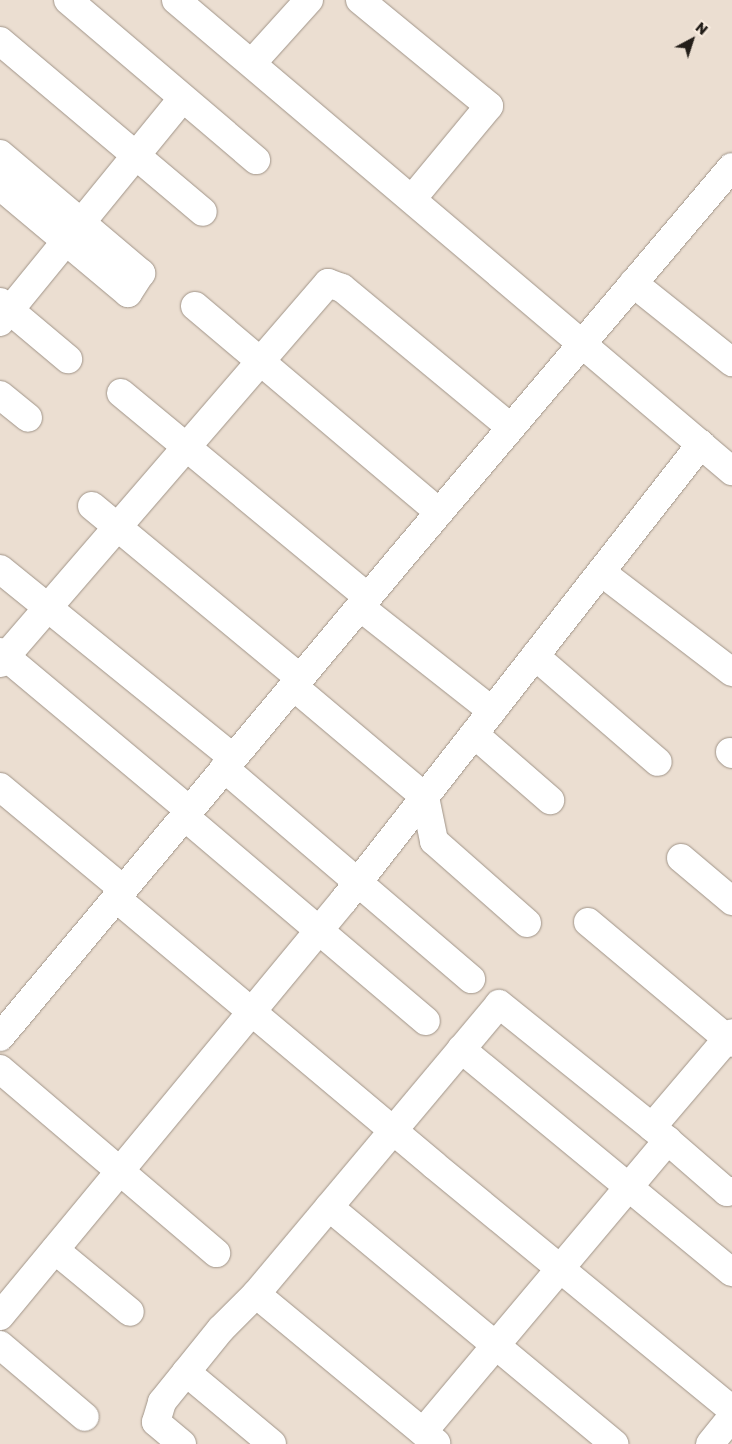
<!DOCTYPE html>
<html>
<head>
<meta charset="utf-8">
<style>
	body { margin:0 }
	#map { position:relative; width:732px; height:1444px; overflow:hidden; background:#ebded1; font-family:"Golos Text",sans-serif }
	div>[style] { position:absolute }
	[style*='--x'] { left:calc(var(--x)*1px); top:calc(var(--y)*1px); width:calc(var(--w)*1px); rotate:calc(var(--a)*1deg) }
	.roads { filter:drop-shadow(0 0 1px #a09488) drop-shadow(0 0 1px #a09488) }
	.minor>* { height:28px; margin:-14px; padding:0 14px; transform-origin:14px; border-radius:14px; background:#fff }
	.tertiary>* { height:28px; margin:-14px; padding:0 14px; transform-origin:14px; border-radius:14px; background:#fff }
	span { translate:-50% -50%; white-space:nowrap; text-align:center; line-height:1.15; -webkit-text-stroke:4px #f8ebde; paint-order:stroke }
	.north { position:absolute; left:667px; top:15px; width:50px; height:50px; -webkit-text-stroke:4px #f8ebde; paint-order:stroke; rotate:40deg; font-size:14px; font-weight:700; line-height:20px; text-align:center; color:#231e19 }
	.north::after { content:''; display:block; margin:auto; width:18px; height:22px; background:#231e19; clip-path:polygon(50% 0,100% 100%,50% 72%,0 100%) }
</style>
</head>
<body>
<div id="map">
	<div class="roads">
		<div class="minor">
			<div style="--x:68;--y:0;--w:247;--a:40.4"></div>
			<div style="--x:176;--y:0;--w:729;--a:40.27"></div>
			<div style="--x:360;--y:0;--w:167;--a:39.4"></div>
			<div style="--x:489;--y:106;--w:119;--a:129.6"></div>
			<div style="--x:0;--y:41;--w:265;--a:40.1"></div>
			<div style="--x:252;--y:63;--w:85;--a:-47.9"></div>
			<div style="--x:0;--y:154;--w:185;--a:40.2"></div>
			<div style="--x:141;--y:273;--w:24;--a:123"></div>
			<div style="--x:128;--y:293;--w:167;--a:-140.1"></div>
			<div style="--x:633;--y:283;--w:127;--a:38.6"></div>
			<div style="--x:0;--y:302;--w:89;--a:40"></div>
			<div style="--x:195;--y:306;--w:319;--a:40.2"></div>
			<div style="--x:0;--y:322;--w:289;--a:-50.8"></div>
			<div style="--x:121;--y:393;--w:320;--a:39.6"></div>
			<div style="--x:0;--y:395;--w:36;--a:39"></div>
			<div style="--x:92;--y:506;--w:270;--a:39.6"></div>
			<div style="--x:0;--y:569;--w:300;--a:39"></div>
			<div style="--x:601;--y:572;--w:165;--a:37.4"></div>
			<div style="--x:360;--y:607;--w:168;--a:38.2"></div>
			<div style="--x:0;--y:652;--w:246;--a:39.9"></div>
			<div style="--x:535;--y:656;--w:162;--a:40.8"></div>
			<div style="--x:0;--y:663;--w:502;--a:-49.2"></div>
			<div style="--x:328;--y:283;--w:15;--a:20"></div>
			<div style="--x:342;--y:288;--w:219;--a:39.6"></div>
			<div style="--x:293;--y:686;--w:172;--a:40.1"></div>
			<div style="--x:425;--y:797;--w:45;--a:78.4"></div>
			<div style="--x:434;--y:841;--w:124;--a:41.4"></div>
			<div style="--x:474;--y:734;--w:101;--a:41"></div>
			<div style="--x:730;--y:752;--w:3;--a:45"></div>
			<div style="--x:224;--y:768;--w:325;--a:40.5"></div>
			<div style="--x:0;--y:787;--w:160;--a:39.7"></div>
			<div style="--x:184;--y:816;--w:317;--a:40.3"></div>
			<div style="--x:681;--y:858;--w:67;--a:40.1"></div>
			<div style="--x:116;--y:898;--w:415;--a:40"></div>
			<div style="--x:434;--y:1165;--w:386;--a:39.4"></div>
			<div style="--x:588;--y:922;--w:188;--a:40"></div>
			<div style="--x:461;--y:1049;--w:351;--a:39.5"></div>
			<div style="--x:0;--y:1069;--w:284;--a:40.4"></div>
			<div style="--x:652;--y:1127;--w:123;--a:-49.6"></div>
			<div style="--x:329;--y:1207;--w:371;--a:39.7"></div>
			<div style="--x:55;--y:1250;--w:97;--a:39.6"></div>
			<div style="--x:256;--y:1294;--w:234;--a:39.6"></div>
			<div style="--x:0;--y:1316;--w:540;--a:-50.41"></div>
			<div style="--x:344;--y:900;--w:579;--a:-51.94"></div>
			<div style="--x:0;--y:1345;--w:111;--a:40.3"></div>
			<div style="--x:186;--y:1372;--w:112;--a:39.9"></div>
			<div style="--x:423;--y:1432;--w:381;--a:-50"></div>
			<div style="--x:182;--y:1444;--w:34;--a:-140"></div>
			<div style="--x:156;--y:1422;--w:21;--a:-73"></div>
			<div style="--x:162;--y:1402;--w:94;--a:-51.1"></div>
			<div style="--x:221;--y:1329;--w:49;--a:-45"></div>
			<div style="--x:256;--y:1294;--w:378;--a:-50"></div>
			<div style="--x:499;--y:1004;--w:196;--a:38.8"></div>
			<div style="--x:652;--y:1127;--w:99;--a:40.9"></div>
			<div style="--x:727;--y:1192;--w:5;--a:-11"></div>
			<div style="--x:710;--y:1444;--w:35;--a:-51"></div>
		</div>
		<div class="tertiary">
			<div style="--x:0;--y:1037;--w:630;--a:-50.09"></div>
			<div style="--x:404;--y:554;--w:507;--a:-49.72"></div>
		</div>
	</div>
	<div class="north">N</div>
</div>
</body>
</html>
